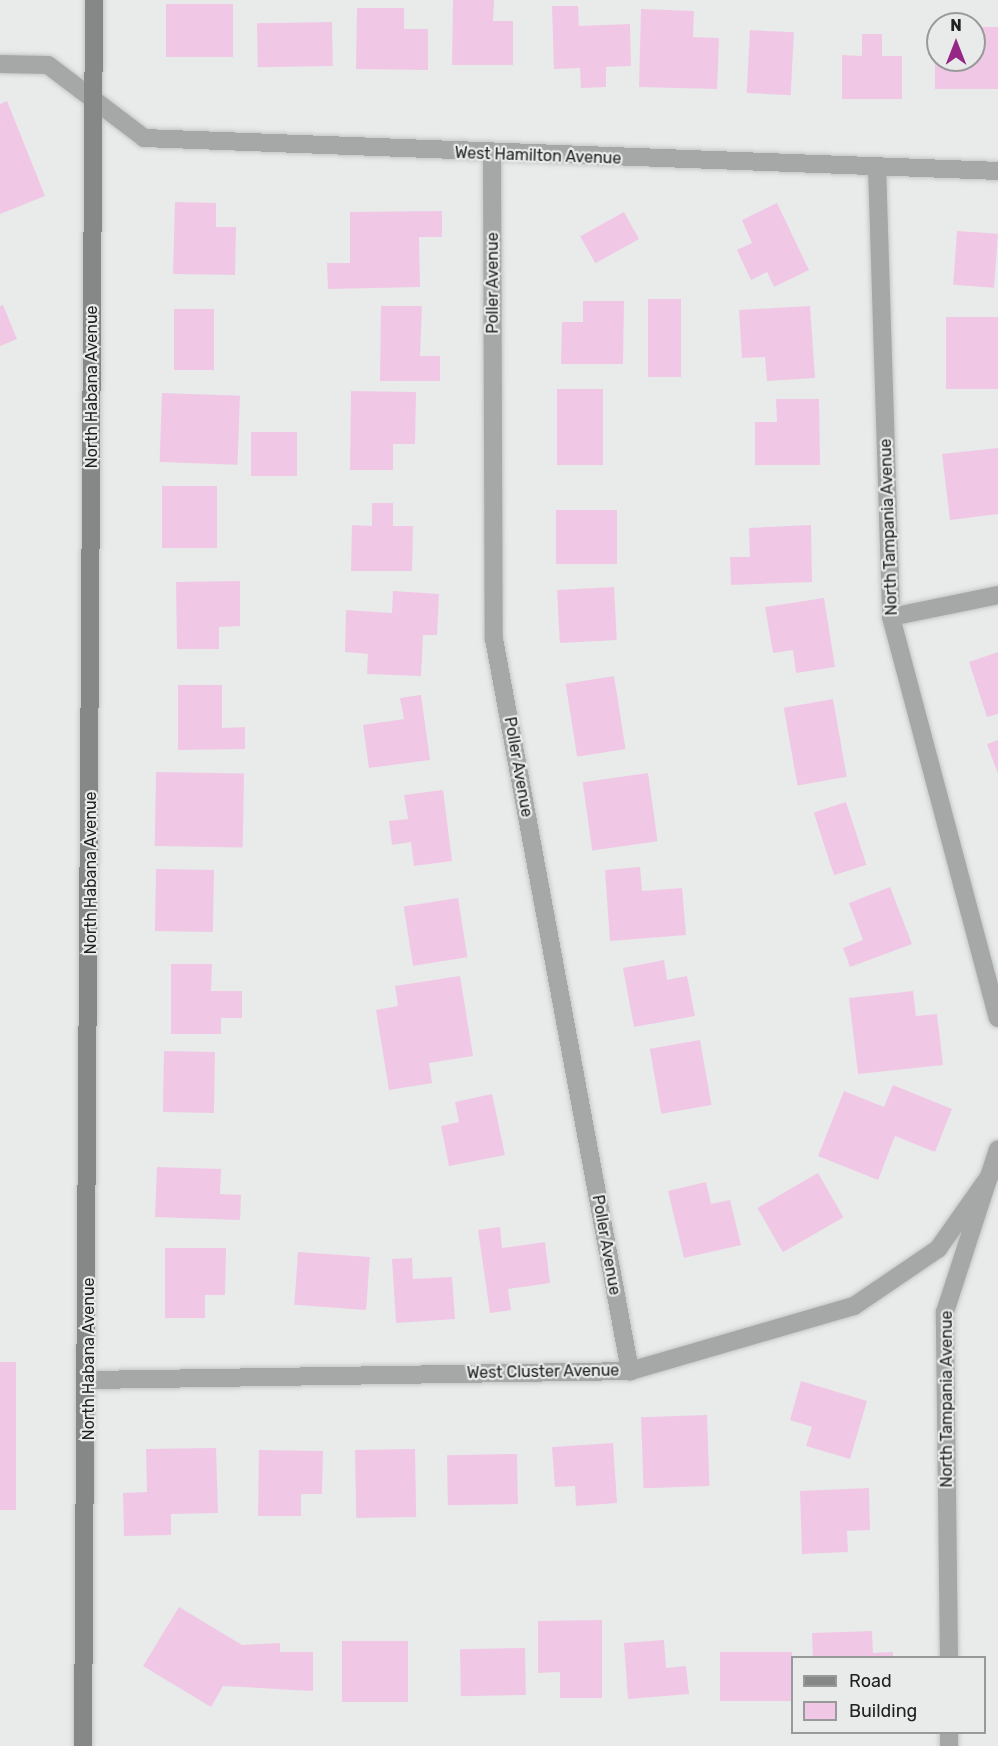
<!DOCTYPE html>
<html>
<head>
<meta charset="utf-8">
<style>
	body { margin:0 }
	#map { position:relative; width:998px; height:1746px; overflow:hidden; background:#e8ebea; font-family:Rubik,sans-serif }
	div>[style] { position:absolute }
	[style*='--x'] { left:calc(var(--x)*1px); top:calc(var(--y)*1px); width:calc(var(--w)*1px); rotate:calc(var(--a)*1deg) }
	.building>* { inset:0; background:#f0c8e6; transform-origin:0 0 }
	.roads { filter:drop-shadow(0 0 2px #c4c7c6) drop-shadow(0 0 2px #c4c7c6) }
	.street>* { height:18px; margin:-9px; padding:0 9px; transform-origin:9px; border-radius:9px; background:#a6a8a7 }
	.secondary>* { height:18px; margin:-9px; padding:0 9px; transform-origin:9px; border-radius:9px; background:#858887 }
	span { translate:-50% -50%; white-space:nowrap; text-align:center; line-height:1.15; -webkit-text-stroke:4.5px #e8ebea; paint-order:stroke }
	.street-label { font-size:16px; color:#202121 }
	.legend { position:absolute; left:791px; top:1656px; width:195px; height:78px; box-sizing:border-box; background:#e8ebea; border:2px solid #989a9a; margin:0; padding:8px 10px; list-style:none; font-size:18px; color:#202121 }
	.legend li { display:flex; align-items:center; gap:12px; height:30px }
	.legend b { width:30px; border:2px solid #989a9a }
	.north { position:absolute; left:926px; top:12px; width:60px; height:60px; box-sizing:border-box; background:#e8ebea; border:2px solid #989a9a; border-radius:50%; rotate:0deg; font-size:16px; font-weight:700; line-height:24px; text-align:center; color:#202121 }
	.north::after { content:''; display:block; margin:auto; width:21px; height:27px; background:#962786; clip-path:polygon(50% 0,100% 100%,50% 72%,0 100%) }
</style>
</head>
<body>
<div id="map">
	<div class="building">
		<div style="clip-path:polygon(453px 0,494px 0,493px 21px,513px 21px,513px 65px,452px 65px)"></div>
		<div style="left:233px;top:4px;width:53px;height:67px;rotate:90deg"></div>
		<div style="clip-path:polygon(552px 6px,578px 6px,579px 26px,630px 24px,631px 66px,606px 67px,606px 87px,581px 88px,580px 68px,554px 69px)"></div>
		<div style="clip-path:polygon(357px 8px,404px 8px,404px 29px,428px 29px,428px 70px,356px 69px)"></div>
		<div style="clip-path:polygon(641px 9px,694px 11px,693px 37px,719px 38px,717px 89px,639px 87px)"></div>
		<div style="left:332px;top:22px;width:44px;height:75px;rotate:89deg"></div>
		<div style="clip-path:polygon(935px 27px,938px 60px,974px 60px,974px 27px,998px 27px,998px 89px,935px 89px)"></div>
		<div style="left:750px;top:30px;width:44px;height:63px;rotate:3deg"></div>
		<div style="clip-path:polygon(862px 34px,882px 34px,882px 56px,902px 56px,902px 99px,842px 99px,842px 55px,862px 56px)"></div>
		<div style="clip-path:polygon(7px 101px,45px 196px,0 214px,0 104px)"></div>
		<div style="clip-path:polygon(175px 202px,216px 203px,216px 227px,236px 227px,235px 275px,173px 274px)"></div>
		<div style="clip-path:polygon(777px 203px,809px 270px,774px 287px,767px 272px,751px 280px,737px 250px,752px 243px,742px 220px)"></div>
		<div style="clip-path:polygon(442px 211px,442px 237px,419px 237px,420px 287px,328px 289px,327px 263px,350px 263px,350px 212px)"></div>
		<div style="left:624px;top:212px;width:31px;height:50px;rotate:61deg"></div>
		<div style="left:957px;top:231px;width:41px;height:54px;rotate:4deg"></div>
		<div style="left:648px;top:299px;width:33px;height:78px"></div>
		<div style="clip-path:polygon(583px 301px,624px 301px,623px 364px,561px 364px,562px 322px,583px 322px)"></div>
		<div style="clip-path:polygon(3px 305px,17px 339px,0 346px,0 306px)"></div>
		<div style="clip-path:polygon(381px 306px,422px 306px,420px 356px,440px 356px,440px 381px,380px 381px)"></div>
		<div style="clip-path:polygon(810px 306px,815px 378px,767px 381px,765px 357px,742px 358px,739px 310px)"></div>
		<div style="left:174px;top:309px;width:40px;height:61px"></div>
		<div style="left:998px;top:317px;width:72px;height:52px;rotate:90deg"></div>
		<div style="left:557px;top:389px;width:46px;height:76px"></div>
		<div style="clip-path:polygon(351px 391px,416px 392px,415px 444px,393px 444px,393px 470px,350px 470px)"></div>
		<div style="left:162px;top:393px;width:78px;height:69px;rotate:2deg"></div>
		<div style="clip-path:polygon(776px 399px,819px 399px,820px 465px,755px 465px,755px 422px,777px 422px)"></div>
		<div style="left:251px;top:432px;width:46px;height:44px"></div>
		<div style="clip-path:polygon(998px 448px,998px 514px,950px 520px,942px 454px)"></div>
		<div style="left:162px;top:486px;width:55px;height:62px"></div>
		<div style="clip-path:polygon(372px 503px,393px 503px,393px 526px,413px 526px,412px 571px,351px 571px,352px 525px,372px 526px)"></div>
		<div style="left:556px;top:510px;width:61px;height:54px"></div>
		<div style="clip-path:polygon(811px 525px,812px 582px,731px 585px,730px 557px,750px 557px,749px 528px)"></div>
		<div style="clip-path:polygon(240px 581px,240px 626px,219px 627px,219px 649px,177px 649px,176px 582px)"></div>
		<div style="left:614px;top:587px;width:53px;height:57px;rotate:87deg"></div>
		<div style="clip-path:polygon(393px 591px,439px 594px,437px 635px,423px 635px,421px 676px,367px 674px,368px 654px,345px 652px,346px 610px,392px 613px)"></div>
		<div style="clip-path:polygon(824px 598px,835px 667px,796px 673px,793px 650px,773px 653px,765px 607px)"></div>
		<div style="clip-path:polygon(998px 652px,998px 714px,987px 717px,969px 662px)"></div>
		<div style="left:614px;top:676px;width:74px;height:49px;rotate:81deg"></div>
		<div style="clip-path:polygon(178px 685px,222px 685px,222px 728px,245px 727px,245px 749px,178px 750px)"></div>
		<div style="clip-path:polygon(421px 695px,430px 760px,369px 768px,363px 725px,404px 719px,400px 698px)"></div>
		<div style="left:833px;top:699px;width:79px;height:50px;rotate:80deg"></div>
		<div style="clip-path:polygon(998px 740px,998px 774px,987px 744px)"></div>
		<div style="left:156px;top:772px;width:88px;height:74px;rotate:1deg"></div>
		<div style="left:648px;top:773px;width:69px;height:66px;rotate:82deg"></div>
		<div style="clip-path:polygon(443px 790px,452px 861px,414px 866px,411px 842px,392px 845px,389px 821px,408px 819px,404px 795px)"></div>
		<div style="left:846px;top:802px;width:66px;height:34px;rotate:72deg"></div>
		<div style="clip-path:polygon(640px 867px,642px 891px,682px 888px,686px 935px,610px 941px,605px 870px)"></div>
		<div style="left:156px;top:869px;width:58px;height:62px;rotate:1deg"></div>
		<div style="clip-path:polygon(890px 887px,912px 944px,850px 967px,843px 948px,863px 940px,849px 903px)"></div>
		<div style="left:458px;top:898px;width:60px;height:55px;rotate:81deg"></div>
		<div style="clip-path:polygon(664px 960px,667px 980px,687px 976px,695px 1016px,634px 1027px,623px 968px)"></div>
		<div style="clip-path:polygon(171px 964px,212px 964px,211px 991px,242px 991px,242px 1018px,221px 1018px,221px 1034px,171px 1034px)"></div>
		<div style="clip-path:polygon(460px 976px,473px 1056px,429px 1063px,432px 1083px,389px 1090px,376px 1010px,398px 1006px,395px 986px)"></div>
		<div style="clip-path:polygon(913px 991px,916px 1016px,937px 1014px,943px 1065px,858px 1074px,849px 998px)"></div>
		<div style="left:700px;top:1040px;width:66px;height:51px;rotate:80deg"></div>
		<div style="left:164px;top:1051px;width:51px;height:61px;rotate:1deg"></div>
		<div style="clip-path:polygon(893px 1085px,952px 1109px,935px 1152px,895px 1136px,878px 1180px,818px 1156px,844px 1091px,884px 1107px)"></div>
		<div style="clip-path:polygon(492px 1094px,505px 1155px,449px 1166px,441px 1126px,459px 1122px,455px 1102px)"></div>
		<div style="clip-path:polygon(157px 1167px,221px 1169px,220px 1194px,241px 1195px,240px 1220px,155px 1217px)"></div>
		<div style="left:818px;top:1173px;width:51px;height:70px;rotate:60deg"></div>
		<div style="clip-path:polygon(706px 1182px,711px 1204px,730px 1200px,741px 1245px,684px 1258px,668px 1191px)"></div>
		<div style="clip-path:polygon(500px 1227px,502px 1248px,545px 1242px,550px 1283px,508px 1289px,511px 1310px,490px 1313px,478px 1230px)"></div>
		<div style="clip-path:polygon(165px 1248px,226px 1248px,225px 1295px,205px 1295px,205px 1318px,165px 1318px)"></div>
		<div style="left:298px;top:1252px;width:72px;height:53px;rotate:4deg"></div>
		<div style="clip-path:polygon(412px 1258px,413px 1279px,452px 1277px,455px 1319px,396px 1323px,392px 1259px)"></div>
		<div style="left:0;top:1362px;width:16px;height:148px"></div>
		<div style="clip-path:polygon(801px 1381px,867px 1401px,850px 1459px,806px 1446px,812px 1427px,790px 1420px)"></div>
		<div style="left:707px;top:1415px;width:71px;height:66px;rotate:88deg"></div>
		<div style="clip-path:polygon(613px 1443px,617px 1503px,576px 1506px,575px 1486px,555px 1487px,552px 1447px)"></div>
		<div style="clip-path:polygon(216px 1448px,218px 1513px,171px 1514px,171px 1535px,124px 1536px,123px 1493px,147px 1492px,146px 1449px)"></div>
		<div style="left:415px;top:1449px;width:68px;height:60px;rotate:89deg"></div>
		<div style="clip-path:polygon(259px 1450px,323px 1451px,322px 1494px,301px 1494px,301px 1516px,258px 1516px)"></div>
		<div style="left:517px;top:1454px;width:50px;height:70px;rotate:89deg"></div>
		<div style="clip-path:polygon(869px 1488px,870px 1530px,847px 1531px,848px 1552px,802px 1554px,800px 1491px)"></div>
		<div style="clip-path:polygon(179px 1607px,242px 1645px,280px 1643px,280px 1652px,313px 1652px,313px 1691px,223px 1686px,211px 1707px,143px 1666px)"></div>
		<div style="clip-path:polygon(602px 1620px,602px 1698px,560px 1698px,560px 1672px,538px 1673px,538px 1621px)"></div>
		<div style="clip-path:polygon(872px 1631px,873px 1653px,893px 1652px,893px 1658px,813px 1658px,812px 1633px)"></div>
		<div style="clip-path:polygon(664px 1640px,666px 1668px,686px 1666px,689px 1694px,628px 1699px,624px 1643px)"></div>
		<div style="left:342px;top:1641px;width:66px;height:61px"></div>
		<div style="left:525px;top:1648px;width:47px;height:65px;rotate:89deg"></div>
		<div style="left:720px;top:1652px;width:72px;height:49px"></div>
	</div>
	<div class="roads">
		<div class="street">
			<div style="--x:0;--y:64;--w:48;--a:1.2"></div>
			<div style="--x:48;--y:65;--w:121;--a:37.2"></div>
			<div style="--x:144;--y:138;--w:855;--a:2.21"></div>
			<div style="--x:492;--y:155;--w:484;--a:89.8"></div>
			<div style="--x:494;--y:639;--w:745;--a:79.47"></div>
			<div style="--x:877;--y:166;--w:451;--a:88.2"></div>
			<div style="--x:891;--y:617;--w:415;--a:75.1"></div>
			<div style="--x:891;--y:617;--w:109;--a:-11.6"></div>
			<div style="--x:90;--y:1380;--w:540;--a:-0.95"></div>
			<div style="--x:630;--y:1371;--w:233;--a:-16.2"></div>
			<div style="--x:854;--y:1306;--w:102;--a:-34.2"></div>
			<div style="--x:938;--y:1249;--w:104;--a:-54.8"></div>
			<div style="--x:949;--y:1658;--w:346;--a:-90.7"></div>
			<div style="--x:945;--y:1312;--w:171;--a:-72"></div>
			<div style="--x:949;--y:1732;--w:14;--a:90"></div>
		</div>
		<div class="secondary">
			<div style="--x:83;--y:1746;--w:1746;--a:-89.64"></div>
		</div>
	</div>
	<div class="street-label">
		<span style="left:538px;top:156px;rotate:2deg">West Hamilton Avenue</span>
		<span style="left:493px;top:283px;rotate:-90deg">Poller Avenue</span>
		<span style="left:92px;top:387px;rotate:-90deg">North Habana Avenue</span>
		<span style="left:889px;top:527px;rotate:-92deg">North Tampania Avenue</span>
		<span style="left:518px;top:767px;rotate:80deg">Poller Avenue</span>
		<span style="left:91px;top:873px;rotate:-90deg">North Habana Avenue</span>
		<span style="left:606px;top:1245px;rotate:80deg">Poller Avenue</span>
		<span style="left:89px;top:1359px;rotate:-90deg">North Habana Avenue</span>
		<span style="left:543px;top:1372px;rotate:-1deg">West Cluster Avenue</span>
		<span style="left:947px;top:1399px;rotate:-90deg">North Tampania Avenue</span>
	</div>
	<ul class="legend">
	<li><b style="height:8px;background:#858887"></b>Road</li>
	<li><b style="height:16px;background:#f0c8e6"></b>Building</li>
	</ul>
	<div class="north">N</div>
</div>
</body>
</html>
